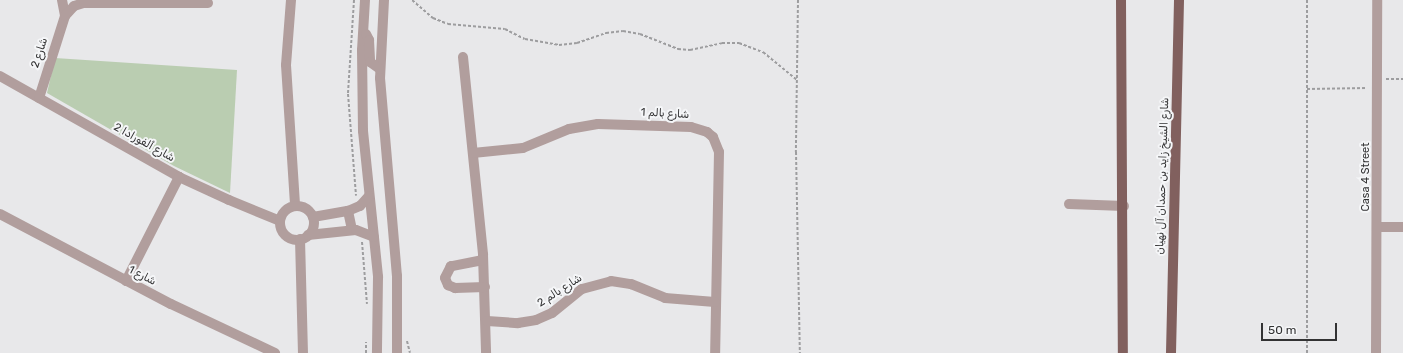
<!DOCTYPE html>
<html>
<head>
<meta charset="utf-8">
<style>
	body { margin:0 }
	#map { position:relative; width:1403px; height:353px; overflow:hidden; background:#e8e8ea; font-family:Rubik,Vazirmatn,sans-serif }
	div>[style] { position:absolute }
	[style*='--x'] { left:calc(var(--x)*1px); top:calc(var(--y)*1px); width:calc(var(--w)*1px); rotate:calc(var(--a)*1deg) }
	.green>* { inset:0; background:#bacdb1 }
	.path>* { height:2px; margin-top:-1px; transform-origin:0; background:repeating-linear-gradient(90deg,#9d9d9f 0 3px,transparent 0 5px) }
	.minor>* { height:10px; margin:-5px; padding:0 5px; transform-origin:5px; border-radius:5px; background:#b19e9d }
	.minor>.ring { margin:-5px; padding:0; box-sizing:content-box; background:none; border:10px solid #b19e9d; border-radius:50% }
	.major>* { height:10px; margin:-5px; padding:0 5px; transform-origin:5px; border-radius:5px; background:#81605e }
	span { translate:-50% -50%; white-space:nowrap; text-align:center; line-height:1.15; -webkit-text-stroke:4px #f5f6f8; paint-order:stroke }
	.street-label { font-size:11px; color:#323233 }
	.scale { position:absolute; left:1261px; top:323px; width:76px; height:18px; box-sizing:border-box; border:2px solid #323233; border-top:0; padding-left:5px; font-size:12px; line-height:14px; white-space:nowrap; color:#323233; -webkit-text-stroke:3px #f5f6f8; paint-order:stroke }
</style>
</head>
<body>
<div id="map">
	<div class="green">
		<div style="clip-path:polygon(55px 58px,237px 70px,230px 193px,174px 166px,47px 93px)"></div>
	</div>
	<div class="path">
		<div style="--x:354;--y:0;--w:94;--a:93.7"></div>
		<div style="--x:348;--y:94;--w:102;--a:85.5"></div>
		<div style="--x:412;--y:0;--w:28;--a:41"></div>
		<div style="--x:433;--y:18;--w:16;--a:22"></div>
		<div style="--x:448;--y:24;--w:57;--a:5"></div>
		<div style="--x:505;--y:29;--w:22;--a:27"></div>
		<div style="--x:525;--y:39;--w:35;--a:10"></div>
		<div style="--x:559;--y:45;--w:18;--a:-6"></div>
		<div style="--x:577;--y:43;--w:31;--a:-19"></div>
		<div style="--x:606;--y:33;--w:17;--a:-7"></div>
		<div style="--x:623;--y:31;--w:17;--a:10"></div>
		<div style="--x:640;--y:34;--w:41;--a:21.5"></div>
		<div style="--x:678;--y:49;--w:12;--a:5"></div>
		<div style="--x:690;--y:50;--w:33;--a:-12"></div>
		<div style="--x:722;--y:43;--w:17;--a:0"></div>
		<div style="--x:739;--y:43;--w:26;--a:21"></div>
		<div style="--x:763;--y:52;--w:44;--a:39.5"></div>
		<div style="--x:798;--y:0;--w:152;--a:90.8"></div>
		<div style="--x:796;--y:152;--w:201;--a:88.9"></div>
		<div style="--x:1307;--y:0;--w:353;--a:90"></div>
		<div style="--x:1386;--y:79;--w:17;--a:0"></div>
		<div style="--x:1307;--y:89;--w:60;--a:-1"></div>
		<div style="--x:362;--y:242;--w:62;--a:85.4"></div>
		<div style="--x:407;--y:341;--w:12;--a:76"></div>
		<div style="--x:366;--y:353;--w:11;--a:-90"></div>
	</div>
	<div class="minor">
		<div style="--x:62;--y:0;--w:16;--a:79"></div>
		<div style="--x:291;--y:0;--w:65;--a:94.4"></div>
		<div style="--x:286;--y:65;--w:141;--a:86.3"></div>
		<div style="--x:365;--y:0;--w:50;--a:93.4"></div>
		<div style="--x:362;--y:50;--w:81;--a:89.3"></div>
		<div style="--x:363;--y:131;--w:147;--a:84.1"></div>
		<div style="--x:378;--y:277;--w:76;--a:90.8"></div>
		<div style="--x:384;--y:0;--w:78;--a:92.9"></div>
		<div style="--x:380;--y:78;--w:199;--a:85.1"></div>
		<div style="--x:397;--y:276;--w:77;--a:90"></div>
		<div style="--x:366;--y:34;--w:7;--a:63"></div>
		<div style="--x:369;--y:40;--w:22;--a:87"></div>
		<div style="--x:370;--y:62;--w:12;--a:35"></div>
		<div style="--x:463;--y:57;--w:199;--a:84.2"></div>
		<div style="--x:483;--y:255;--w:98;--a:88.2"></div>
		<div style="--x:0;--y:76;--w:206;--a:29.4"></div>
		<div style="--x:179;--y:177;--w:55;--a:24.7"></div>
		<div style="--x:229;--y:200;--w:55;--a:22.4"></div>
		<div style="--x:39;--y:98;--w:86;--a:-72.4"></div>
		<div style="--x:65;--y:16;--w:13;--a:-48"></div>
		<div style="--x:74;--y:6;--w:10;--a:-17"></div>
		<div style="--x:84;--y:3;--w:124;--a:0"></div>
		<div style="--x:473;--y:153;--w:50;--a:-5.7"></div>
		<div style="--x:523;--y:148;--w:50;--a:-22.4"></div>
		<div style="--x:569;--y:129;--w:29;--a:-10"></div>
		<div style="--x:598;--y:124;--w:93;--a:1.8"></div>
		<div style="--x:691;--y:127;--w:17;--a:17"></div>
		<div style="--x:707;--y:132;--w:8;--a:40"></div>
		<div style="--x:713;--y:137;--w:16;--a:68"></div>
		<div style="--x:719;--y:152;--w:201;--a:91.1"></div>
		<div style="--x:1069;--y:204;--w:55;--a:2.1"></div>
		<div class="ring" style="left:280px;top:206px;width:24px;height:24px"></div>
		<div style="--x:348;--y:211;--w:19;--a:78"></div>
		<div style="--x:0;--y:214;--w:193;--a:27.8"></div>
		<div style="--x:171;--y:304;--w:115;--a:25.2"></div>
		<div style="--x:313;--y:217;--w:36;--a:-10"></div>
		<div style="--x:348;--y:211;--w:13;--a:-23"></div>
		<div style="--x:360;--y:206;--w:13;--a:-48"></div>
		<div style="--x:1378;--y:227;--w:25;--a:0"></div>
		<div style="--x:308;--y:235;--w:48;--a:-5.9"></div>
		<div style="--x:356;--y:230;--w:19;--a:21"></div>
		<div style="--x:300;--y:239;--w:114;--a:88.5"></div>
		<div style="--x:483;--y:260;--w:33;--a:169"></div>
		<div style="--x:451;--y:266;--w:13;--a:117"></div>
		<div style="--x:445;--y:278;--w:8;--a:67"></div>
		<div style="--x:448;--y:285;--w:8;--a:23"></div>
		<div style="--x:455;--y:288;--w:30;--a:-2"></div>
		<div style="--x:126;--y:281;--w:117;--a:-63"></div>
		<div style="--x:487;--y:321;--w:31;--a:4"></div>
		<div style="--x:518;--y:323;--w:18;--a:-9"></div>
		<div style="--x:536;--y:320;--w:17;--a:-24"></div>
		<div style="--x:552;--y:313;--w:38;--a:-39"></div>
		<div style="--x:582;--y:289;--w:30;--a:-15"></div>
		<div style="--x:611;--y:281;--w:20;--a:9"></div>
		<div style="--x:631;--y:284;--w:37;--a:22"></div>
		<div style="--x:665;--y:298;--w:50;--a:4.6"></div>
		<div style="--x:1376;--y:353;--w:353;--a:-89.8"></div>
	</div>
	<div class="major">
		<div style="--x:1121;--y:0;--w:353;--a:89.7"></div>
		<div style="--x:1171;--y:353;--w:353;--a:-88.7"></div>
	</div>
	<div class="street-label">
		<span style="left:40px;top:53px;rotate:-72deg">شارع 2</span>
		<span style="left:665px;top:114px;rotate:3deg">شارع بالم 1</span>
		<span style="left:144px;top:143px;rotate:29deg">شارع ألفورادا 2</span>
		<span style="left:1163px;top:176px;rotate:-88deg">شارع الشيخ زايد بن حمدان آل نهيان</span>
		<span style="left:1366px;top:177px;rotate:-90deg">Casa 4 Street</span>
		<span style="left:142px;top:276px;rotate:27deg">شارع 1</span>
		<span style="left:560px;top:291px;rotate:-33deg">شارع بالم 2</span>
	</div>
	<div class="scale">50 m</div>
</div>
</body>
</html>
